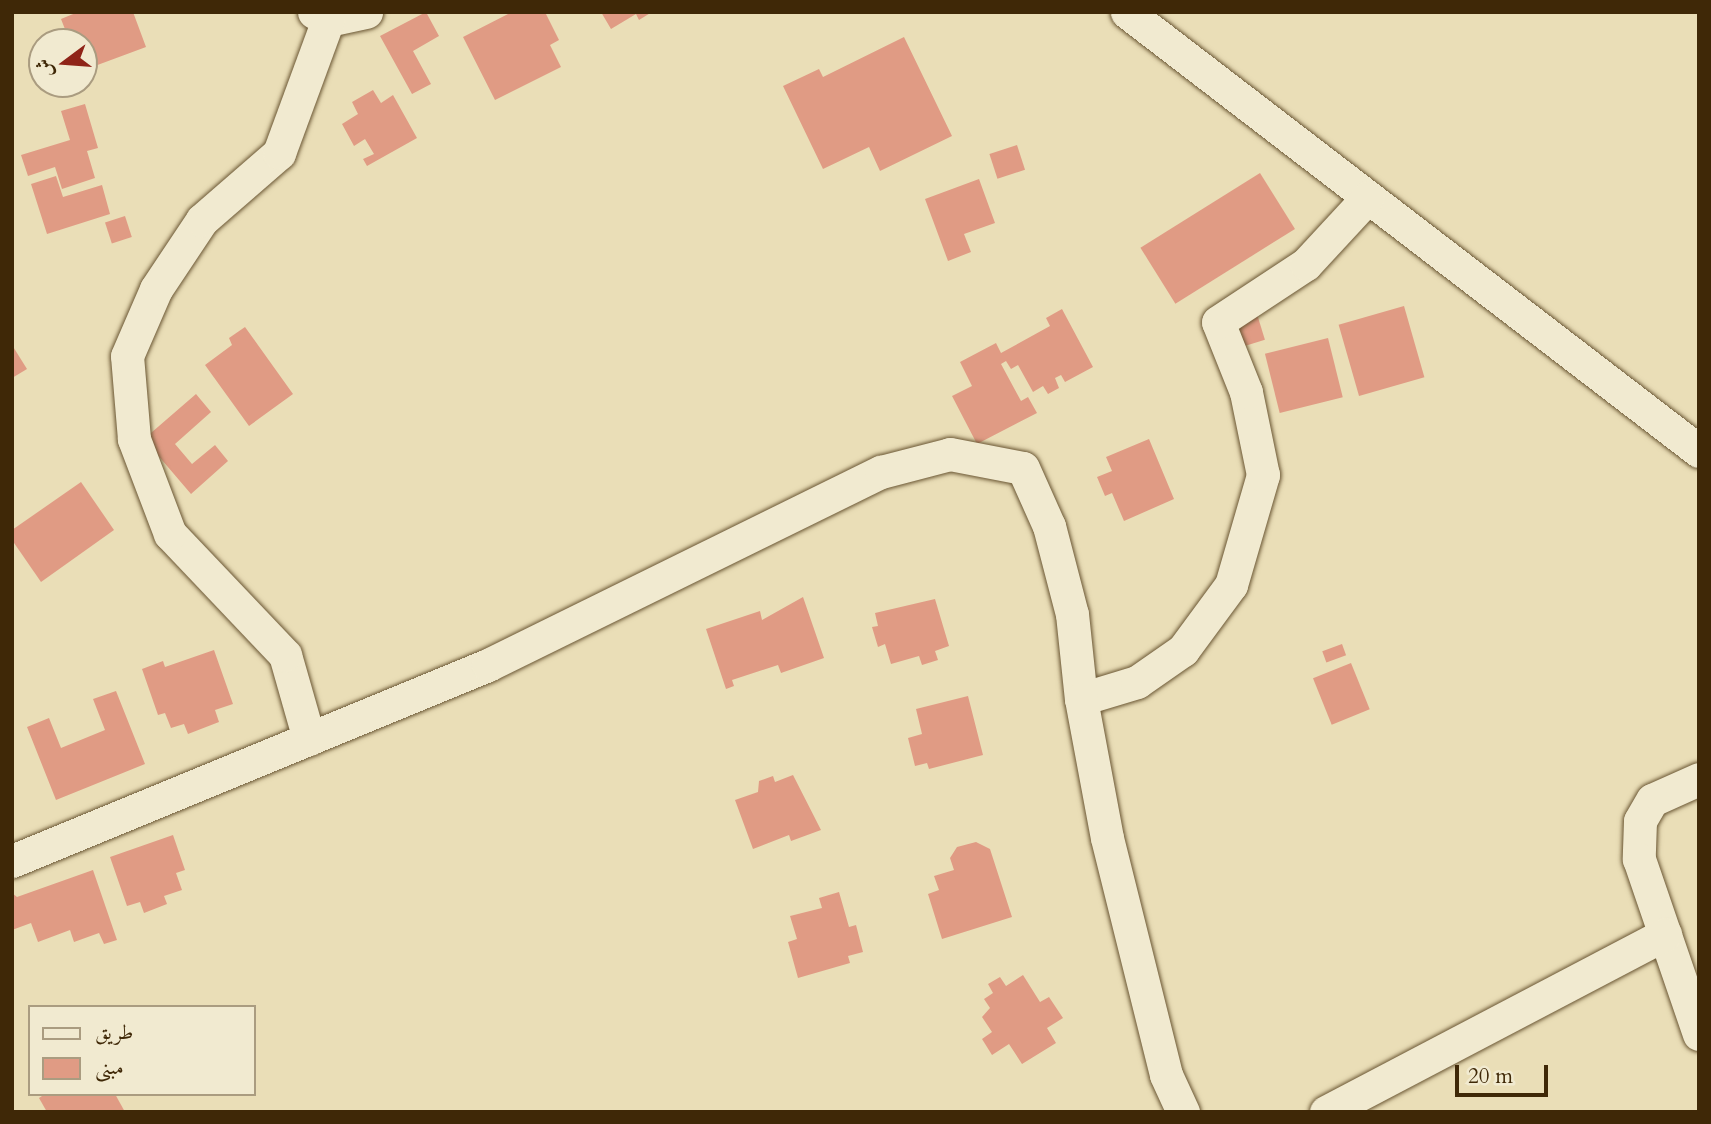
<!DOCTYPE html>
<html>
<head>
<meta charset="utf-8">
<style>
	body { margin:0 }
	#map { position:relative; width:1711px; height:1124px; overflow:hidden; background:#eadeb7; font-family:Cardo,Amiri,serif }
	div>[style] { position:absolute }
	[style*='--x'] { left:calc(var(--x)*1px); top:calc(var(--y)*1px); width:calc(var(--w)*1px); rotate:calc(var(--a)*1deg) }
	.building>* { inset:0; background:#e09b84; transform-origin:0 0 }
	.roads { filter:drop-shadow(0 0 2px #6a5633) drop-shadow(0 0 2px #6a5633) }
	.street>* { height:33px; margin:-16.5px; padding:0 16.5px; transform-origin:16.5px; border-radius:16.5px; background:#f1ead0 }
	span { translate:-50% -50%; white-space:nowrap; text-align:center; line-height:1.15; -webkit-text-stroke:5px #f1ead0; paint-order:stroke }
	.frame { position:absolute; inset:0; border:14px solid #3f2807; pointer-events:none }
	.legend { position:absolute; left:28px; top:1005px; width:228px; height:91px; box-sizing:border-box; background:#f1ead0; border:2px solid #aa9c80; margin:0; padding:9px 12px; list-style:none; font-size:21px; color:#3f2807 }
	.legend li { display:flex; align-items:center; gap:14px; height:35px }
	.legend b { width:35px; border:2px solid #aa9c80 }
	.north { position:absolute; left:28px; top:28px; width:70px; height:70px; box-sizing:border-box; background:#f1ead0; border:2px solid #aa9c80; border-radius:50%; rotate:254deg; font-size:19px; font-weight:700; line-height:28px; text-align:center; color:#3f2807 }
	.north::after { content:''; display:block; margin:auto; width:24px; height:32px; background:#8f2418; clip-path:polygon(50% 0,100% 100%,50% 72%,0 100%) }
	.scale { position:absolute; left:1455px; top:1065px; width:93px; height:32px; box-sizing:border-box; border:4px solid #3f2807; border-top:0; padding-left:9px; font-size:21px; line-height:24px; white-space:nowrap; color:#3f2807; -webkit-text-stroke:5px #f1ead0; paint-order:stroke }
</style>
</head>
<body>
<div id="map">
	<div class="building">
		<div style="clip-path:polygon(78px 12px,133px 12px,146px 47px,84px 70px,84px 42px,70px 42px,61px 19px)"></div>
		<div style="clip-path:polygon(426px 12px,439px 36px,413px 51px,431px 84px,412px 94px,380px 36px)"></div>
		<div style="clip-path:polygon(512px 12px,545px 12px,559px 40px,550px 45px,561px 67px,495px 100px,463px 37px)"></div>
		<div style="clip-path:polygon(601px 12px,652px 12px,639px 20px,636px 14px,611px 29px)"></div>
		<div style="clip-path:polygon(904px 37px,952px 136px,880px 171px,869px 147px,823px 169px,783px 86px,819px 69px,823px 77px)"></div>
		<div style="clip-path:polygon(373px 90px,381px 103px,393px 95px,417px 138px,367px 166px,363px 159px,374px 154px,365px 139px,354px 146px,342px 124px,358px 114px,352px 102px)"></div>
		<div style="clip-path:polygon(85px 104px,98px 148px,87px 151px,95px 178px,62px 189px,55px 167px,28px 176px,21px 155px,70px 140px,61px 111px)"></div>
		<div style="left:1017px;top:145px;width:26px;height:29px;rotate:72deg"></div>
		<div style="left:1260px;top:173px;width:66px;height:141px;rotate:58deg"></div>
		<div style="clip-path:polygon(56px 176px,63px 197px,102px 185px,110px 214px,47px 234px,31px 184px)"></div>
		<div style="clip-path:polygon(979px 179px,995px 223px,964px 234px,971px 252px,948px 261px,925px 199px)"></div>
		<div style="left:125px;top:216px;width:22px;height:21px;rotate:72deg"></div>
		<div style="left:1404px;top:306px;width:74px;height:68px;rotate:74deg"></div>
		<div style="clip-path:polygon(1062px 309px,1093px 367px,1065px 382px,1061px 375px,1055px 378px,1059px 388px,1048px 394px,1043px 386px,1033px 392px,1018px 365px,1011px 369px,1006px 361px,1001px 364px,1021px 401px,1028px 397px,1037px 413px,977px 444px,952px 396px,972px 386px,960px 362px,996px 343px,1001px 353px,1050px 326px,1046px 318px)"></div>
		<div style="left:1257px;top:314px;width:27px;height:21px;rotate:73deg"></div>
		<div style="clip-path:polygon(245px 327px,293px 394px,249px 426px,205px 365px,232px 345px,229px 338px)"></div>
		<div style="left:1328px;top:338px;width:61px;height:65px;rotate:76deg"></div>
		<div style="clip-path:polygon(12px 345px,27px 369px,12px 378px)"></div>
		<div style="clip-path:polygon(196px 394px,211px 412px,175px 444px,192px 464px,215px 445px,228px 461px,191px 494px,144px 439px)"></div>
		<div style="clip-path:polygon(1149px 439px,1174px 499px,1124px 521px,1112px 493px,1105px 496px,1097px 477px,1112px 471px,1106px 457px)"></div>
		<div style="clip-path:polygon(81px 482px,114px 530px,41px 582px,12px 540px,12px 530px)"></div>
		<div style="clip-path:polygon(803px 597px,824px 658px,781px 673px,778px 665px,732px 680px,734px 686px,726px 689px,706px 629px,760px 611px,762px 620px)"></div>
		<div style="clip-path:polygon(935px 599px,949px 646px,935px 651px,938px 660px,922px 665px,919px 656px,891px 664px,885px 644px,878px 647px,872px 627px,878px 626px,875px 613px)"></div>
		<div style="left:1342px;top:644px;width:12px;height:21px;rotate:70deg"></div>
		<div style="clip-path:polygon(214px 650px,233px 704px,215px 710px,219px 722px,188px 734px,184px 724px,171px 728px,165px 713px,158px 715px,142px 669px,163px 661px,165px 667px)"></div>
		<div style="left:1351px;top:663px;width:50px;height:41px;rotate:68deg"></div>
		<div style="clip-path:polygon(116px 691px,145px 764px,56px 800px,27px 727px,49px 718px,61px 748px,105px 730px,93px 699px)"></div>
		<div style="clip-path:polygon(968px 696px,983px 755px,929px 769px,927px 763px,915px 766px,908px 738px,922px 734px,916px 709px)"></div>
		<div style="clip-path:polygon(793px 775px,821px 830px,791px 841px,789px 835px,753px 849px,735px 800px,758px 792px,759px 781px,773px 776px,775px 782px)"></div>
		<div style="clip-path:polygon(173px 835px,185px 870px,176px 873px,182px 890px,164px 896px,167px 904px,144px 913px,140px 902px,127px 906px,110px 857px)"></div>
		<div style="clip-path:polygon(976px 842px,990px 849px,1012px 917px,942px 939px,928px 894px,939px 890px,934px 876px,954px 870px,950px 858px,957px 847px)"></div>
		<div style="clip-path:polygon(93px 870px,117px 940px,104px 944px,99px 933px,74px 942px,70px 930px,38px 942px,31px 923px,12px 930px,12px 893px,17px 897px)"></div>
		<div style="clip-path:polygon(839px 892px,849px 927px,856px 925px,863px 952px,848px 956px,850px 963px,798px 978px,788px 942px,797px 939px,790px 916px,822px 908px,819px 898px)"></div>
		<div style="clip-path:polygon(1023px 975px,1040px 1002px,1049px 997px,1063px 1018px,1047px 1028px,1056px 1043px,1022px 1064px,1009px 1044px,992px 1055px,982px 1039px,992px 1032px,982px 1017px,990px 1008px,984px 999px,993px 993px,988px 984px,1000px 977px,1006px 986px)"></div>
		<div style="clip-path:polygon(45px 1094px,115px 1094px,125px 1112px,47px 1112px,39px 1098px)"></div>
	</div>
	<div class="roads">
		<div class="street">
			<div style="--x:314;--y:12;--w:16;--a:30"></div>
			<div style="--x:328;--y:20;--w:39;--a:-12"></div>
			<div style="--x:1127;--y:12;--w:721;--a:37.51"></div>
			<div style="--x:1081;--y:699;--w:59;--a:-16.9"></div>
			<div style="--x:1137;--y:682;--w:56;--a:-34.8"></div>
			<div style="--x:1183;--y:650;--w:81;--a:-53.6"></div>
			<div style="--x:1231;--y:585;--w:115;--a:-73.8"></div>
			<div style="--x:1263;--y:475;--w:85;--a:-101.6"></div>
			<div style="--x:1246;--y:392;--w:75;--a:-111.8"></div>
			<div style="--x:1218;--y:322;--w:105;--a:-33.4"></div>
			<div style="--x:1306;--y:264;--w:91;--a:-47.2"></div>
			<div style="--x:309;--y:739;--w:87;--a:-105.9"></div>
			<div style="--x:285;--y:655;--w:167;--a:-133.5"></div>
			<div style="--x:170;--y:534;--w:102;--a:-110.8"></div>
			<div style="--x:134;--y:439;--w:83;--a:-94.8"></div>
			<div style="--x:127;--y:356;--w:73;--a:-66.6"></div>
			<div style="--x:156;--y:289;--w:83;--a:-56.3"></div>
			<div style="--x:202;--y:220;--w:102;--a:-41"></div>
			<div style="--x:279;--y:153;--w:142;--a:-69.8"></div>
			<div style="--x:1699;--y:779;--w:51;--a:155.9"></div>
			<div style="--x:1652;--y:800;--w:24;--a:120"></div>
			<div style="--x:1640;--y:821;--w:38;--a:92"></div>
			<div style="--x:1639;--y:859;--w:185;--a:71.1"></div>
			<div style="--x:12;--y:861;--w:515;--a:-22.38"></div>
			<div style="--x:488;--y:665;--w:438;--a:-26.2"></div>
			<div style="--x:881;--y:472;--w:71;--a:-14.6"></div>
			<div style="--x:950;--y:454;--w:74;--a:10.9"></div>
			<div style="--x:1023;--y:468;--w:64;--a:65.9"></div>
			<div style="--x:1049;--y:526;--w:91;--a:75.4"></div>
			<div style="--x:1072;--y:614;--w:85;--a:84"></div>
			<div style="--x:1081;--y:699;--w:141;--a:79.4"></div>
			<div style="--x:1107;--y:838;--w:244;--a:76"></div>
			<div style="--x:1166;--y:1075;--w:41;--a:65.3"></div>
			<div style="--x:1326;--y:1112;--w:383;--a:-27.7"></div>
		</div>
	</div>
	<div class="frame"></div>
	<ul class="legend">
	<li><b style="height:9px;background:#f1ead0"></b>طريق</li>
	<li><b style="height:19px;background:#e09b84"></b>مبنى</li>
	</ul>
	<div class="north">ش</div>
	<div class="scale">20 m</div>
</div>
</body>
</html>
